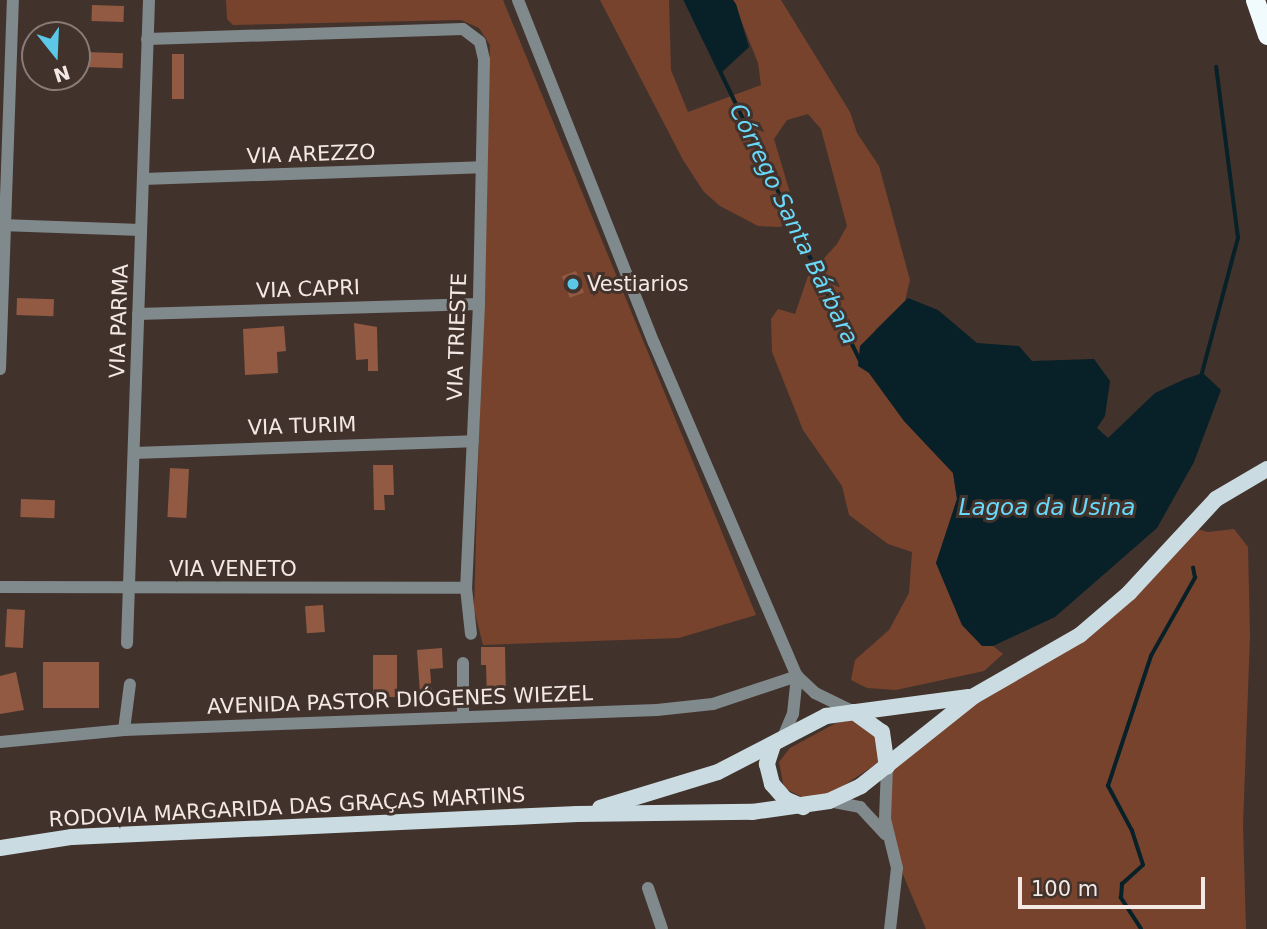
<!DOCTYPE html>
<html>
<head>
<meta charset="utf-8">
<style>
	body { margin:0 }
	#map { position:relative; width:1267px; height:929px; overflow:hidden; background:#42322c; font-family:"DejaVu Sans",sans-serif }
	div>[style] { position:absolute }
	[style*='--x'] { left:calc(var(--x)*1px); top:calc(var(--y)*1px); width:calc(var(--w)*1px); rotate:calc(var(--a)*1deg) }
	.green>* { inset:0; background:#78432d }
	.water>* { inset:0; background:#082027 }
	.stream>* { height:3.5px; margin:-1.75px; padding:0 1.75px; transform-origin:1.75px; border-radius:1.75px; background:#082027 }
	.building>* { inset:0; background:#925a43; transform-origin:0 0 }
	.minor>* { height:12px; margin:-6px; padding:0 6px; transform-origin:6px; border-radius:6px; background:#80898c }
	.major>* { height:16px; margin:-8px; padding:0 8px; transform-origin:8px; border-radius:8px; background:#cadce2 }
	.highway>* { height:19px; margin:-9.5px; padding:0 9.5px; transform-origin:9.5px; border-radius:9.5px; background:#f1fafd }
	.dots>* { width:19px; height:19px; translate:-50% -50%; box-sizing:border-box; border:4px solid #42322c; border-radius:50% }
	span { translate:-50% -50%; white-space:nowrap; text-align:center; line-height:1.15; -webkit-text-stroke:6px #42322c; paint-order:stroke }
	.street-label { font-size:21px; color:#f3e8e4 }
	.poi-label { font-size:21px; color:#f3e8e4 }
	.left { translate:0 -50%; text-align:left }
	.water-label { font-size:23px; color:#69d9fa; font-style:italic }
	.north { position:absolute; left:21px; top:21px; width:70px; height:70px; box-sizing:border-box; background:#42322c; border:2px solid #897b76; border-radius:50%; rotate:162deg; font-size:19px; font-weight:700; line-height:28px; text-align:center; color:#f3e8e4 }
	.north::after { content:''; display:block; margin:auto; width:24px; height:32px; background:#5bc8e7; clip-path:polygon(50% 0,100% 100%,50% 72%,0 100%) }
	.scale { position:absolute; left:1018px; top:877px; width:187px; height:32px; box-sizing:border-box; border:4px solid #f3e8e4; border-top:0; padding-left:9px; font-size:21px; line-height:24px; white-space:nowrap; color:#f3e8e4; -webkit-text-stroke:5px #42322c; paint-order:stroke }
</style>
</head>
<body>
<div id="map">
	<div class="green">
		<div style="clip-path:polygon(226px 0,503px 0,756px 615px,679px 638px,483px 645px,474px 609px,490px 45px,479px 28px,461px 20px,233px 25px,227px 19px)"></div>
		<div style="clip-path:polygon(600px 0,669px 0,671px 70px,688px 112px,761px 85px,758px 63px,733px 0,781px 0,850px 112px,857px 133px,879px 166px,910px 280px,905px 301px,875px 330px,869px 373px,904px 421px,953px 473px,957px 499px,936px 563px,962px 625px,982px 645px,993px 646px,1003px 654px,984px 671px,896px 690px,867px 688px,851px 680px,855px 660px,889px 630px,909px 593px,912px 552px,888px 544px,849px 515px,842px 486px,803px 430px,772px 352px,771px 319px,778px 309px,795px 314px,808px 276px,837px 244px,847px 226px,821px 129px,808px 114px,787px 120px,774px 139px,793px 203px,781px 227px,758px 226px,720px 206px,704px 192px,683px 160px)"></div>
		<div style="clip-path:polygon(1190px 527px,1208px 532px,1234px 529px,1248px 547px,1250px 636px,1243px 825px,1246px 929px,926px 929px,890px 844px,887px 767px,921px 735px,1053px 653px)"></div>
		<div style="clip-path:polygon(858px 719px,879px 736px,878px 763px,829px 795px,808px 800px,784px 788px,779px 762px,790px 748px,836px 723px)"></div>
	</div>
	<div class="water">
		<div style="clip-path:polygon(686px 0,733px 0,736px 4px,749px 47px,721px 73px)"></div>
		<div style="clip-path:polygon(908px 298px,938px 310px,977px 343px,1019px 346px,1032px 361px,1094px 359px,1110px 381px,1105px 416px,1097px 428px,1108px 438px,1155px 393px,1185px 379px,1203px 373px,1221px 390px,1194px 462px,1157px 528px,1055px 617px,993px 646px,982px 646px,962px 625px,936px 563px,957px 499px,953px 473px,904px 421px,869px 373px,858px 366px,860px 346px)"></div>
	</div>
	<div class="stream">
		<div style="--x:686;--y:0;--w:400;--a:64.2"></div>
		<div style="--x:1201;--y:377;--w:144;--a:-75.1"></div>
		<div style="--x:1238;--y:238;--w:172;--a:-97.3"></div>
		<div style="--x:1141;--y:929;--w:37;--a:-123"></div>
		<div style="--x:1121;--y:898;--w:14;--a:-86"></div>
		<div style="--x:1122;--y:884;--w:28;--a:-42"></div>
		<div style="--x:1143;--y:865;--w:36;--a:-108"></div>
		<div style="--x:1132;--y:831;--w:51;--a:-118.1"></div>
		<div style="--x:1108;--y:786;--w:137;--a:-71.7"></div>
		<div style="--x:1151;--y:656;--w:90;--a:-60.6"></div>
		<div style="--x:1195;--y:578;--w:10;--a:-101"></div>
	</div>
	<div class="building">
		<div style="left:92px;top:5px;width:32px;height:16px;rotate:2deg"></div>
		<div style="left:86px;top:52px;width:37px;height:15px;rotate:2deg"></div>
		<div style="left:172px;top:54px;width:12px;height:45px"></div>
		<div style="left:576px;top:271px;width:23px;height:15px;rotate:70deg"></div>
		<div style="left:17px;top:298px;width:37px;height:17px;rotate:2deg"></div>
		<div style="clip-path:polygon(354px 323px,377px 327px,378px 371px,368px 371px,368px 359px,356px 360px)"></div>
		<div style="clip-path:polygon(284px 326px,286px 351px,277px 352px,278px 373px,245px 375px,243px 329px)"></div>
		<div style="clip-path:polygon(373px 465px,393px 465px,394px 495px,384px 495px,385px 510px,374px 510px)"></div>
		<div style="left:170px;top:468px;width:19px;height:49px;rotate:3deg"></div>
		<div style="left:21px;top:499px;width:34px;height:18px;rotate:2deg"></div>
		<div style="left:323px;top:605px;width:27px;height:18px;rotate:86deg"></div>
		<div style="left:7px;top:609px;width:18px;height:38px;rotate:3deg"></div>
		<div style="clip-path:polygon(481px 647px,505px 647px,506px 698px,487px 699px,486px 665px,481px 665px)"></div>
		<div style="clip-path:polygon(442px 648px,443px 668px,430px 669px,432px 693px,420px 694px,417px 650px)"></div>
		<div style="left:373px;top:655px;width:24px;height:42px"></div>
		<div style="left:99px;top:662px;width:46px;height:56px;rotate:90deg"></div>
		<div style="clip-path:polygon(16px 672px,24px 710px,0 714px,0 676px)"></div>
	</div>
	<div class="minor">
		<div style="--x:518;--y:0;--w:369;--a:68.4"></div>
		<div style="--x:654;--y:343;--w:362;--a:66.8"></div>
		<div style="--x:797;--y:676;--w:25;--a:43"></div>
		<div style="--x:815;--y:693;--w:41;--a:25.9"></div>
		<div style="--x:147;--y:39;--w:316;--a:-1.8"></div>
		<div style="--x:463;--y:29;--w:21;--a:37"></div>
		<div style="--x:480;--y:42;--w:18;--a:77"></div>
		<div style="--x:484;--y:60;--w:244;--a:91.2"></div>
		<div style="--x:479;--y:304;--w:284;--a:92.6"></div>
		<div style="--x:466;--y:588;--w:46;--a:83.8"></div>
		<div style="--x:143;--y:179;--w:338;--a:-2"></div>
		<div style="--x:1;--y:225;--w:140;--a:2"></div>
		<div style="--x:138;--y:314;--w:341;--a:-1.7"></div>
		<div style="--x:0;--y:369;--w:369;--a:-88"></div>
		<div style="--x:134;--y:453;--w:339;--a:-2"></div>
		<div style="--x:0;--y:587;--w:466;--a:0.1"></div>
		<div style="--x:127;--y:643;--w:643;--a:-88.04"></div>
		<div style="--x:463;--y:717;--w:54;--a:-90"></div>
		<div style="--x:124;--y:730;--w:46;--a:-82.6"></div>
		<div style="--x:783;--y:737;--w:25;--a:-67"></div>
		<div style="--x:793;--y:714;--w:38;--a:-84"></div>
		<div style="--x:0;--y:742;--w:125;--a:-5.5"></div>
		<div style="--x:124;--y:730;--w:533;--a:-2.15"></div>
		<div style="--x:657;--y:710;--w:56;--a:-6.1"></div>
		<div style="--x:713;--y:704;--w:89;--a:-18.4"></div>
		<div style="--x:887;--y:767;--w:52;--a:92.2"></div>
		<div style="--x:885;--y:819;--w:50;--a:76.2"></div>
		<div style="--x:897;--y:868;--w:61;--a:96.5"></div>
		<div style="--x:829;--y:801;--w:32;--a:11"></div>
		<div style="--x:860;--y:807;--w:37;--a:47"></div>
		<div style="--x:648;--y:888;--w:43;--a:71.1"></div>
	</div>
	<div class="major">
		<div style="--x:854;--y:712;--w:34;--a:36"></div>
		<div style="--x:882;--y:732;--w:35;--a:82"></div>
		<div style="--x:773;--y:745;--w:20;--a:108"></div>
		<div style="--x:767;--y:764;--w:21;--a:76"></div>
		<div style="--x:772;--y:784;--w:20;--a:49"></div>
		<div style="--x:785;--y:799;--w:20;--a:24"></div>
		<div style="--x:600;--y:808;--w:123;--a:-17"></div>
		<div style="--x:718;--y:772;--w:122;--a:-27.4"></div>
		<div style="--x:826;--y:716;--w:144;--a:-7.6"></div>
		<div style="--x:0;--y:848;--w:73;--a:-8.7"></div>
		<div style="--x:72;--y:837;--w:506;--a:-2.61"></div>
		<div style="--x:577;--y:814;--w:175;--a:-0.7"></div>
		<div style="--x:752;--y:812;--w:78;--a:-8.1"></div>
		<div style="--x:829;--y:801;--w:35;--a:-25"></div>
		<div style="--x:861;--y:786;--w:144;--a:-38.5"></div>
		<div style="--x:974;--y:696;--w:122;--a:-29.9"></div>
		<div style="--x:1080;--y:635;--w:65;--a:-40.6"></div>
		<div style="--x:1129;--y:593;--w:128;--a:-47.2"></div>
		<div style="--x:1216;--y:499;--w:59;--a:-30.5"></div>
	</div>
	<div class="highway">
		<div style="--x:1255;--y:0;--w:37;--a:71"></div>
	</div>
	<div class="dots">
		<div style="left:573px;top:284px;background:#5bc8e7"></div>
	</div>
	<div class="street-label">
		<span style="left:311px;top:154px;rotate:-2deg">VIA AREZZO</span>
		<span style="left:308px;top:289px;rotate:-2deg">VIA CAPRI</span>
		<span style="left:119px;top:321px;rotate:-88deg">VIA PARMA</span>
		<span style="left:457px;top:337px;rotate:-88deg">VIA TRIESTE</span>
		<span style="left:302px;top:426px;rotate:-2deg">VIA TURIM</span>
		<span style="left:233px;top:569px">VIA VENETO</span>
		<span style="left:400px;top:700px;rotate:-2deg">AVENIDA PASTOR DIÓGENES WIEZEL</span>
		<span style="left:287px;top:807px;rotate:-3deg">RODOVIA MARGARIDA DAS GRAÇAS MARTINS</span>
	</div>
	<div class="poi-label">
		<span class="left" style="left:587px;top:284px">Vestiarios</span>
	</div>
	<div class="water-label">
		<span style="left:794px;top:224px;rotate:64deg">Córrego Santa Bárbara</span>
		<span style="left:1047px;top:507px">Lagoa da Usina</span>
	</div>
	<div class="north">N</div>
	<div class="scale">100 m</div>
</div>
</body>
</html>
